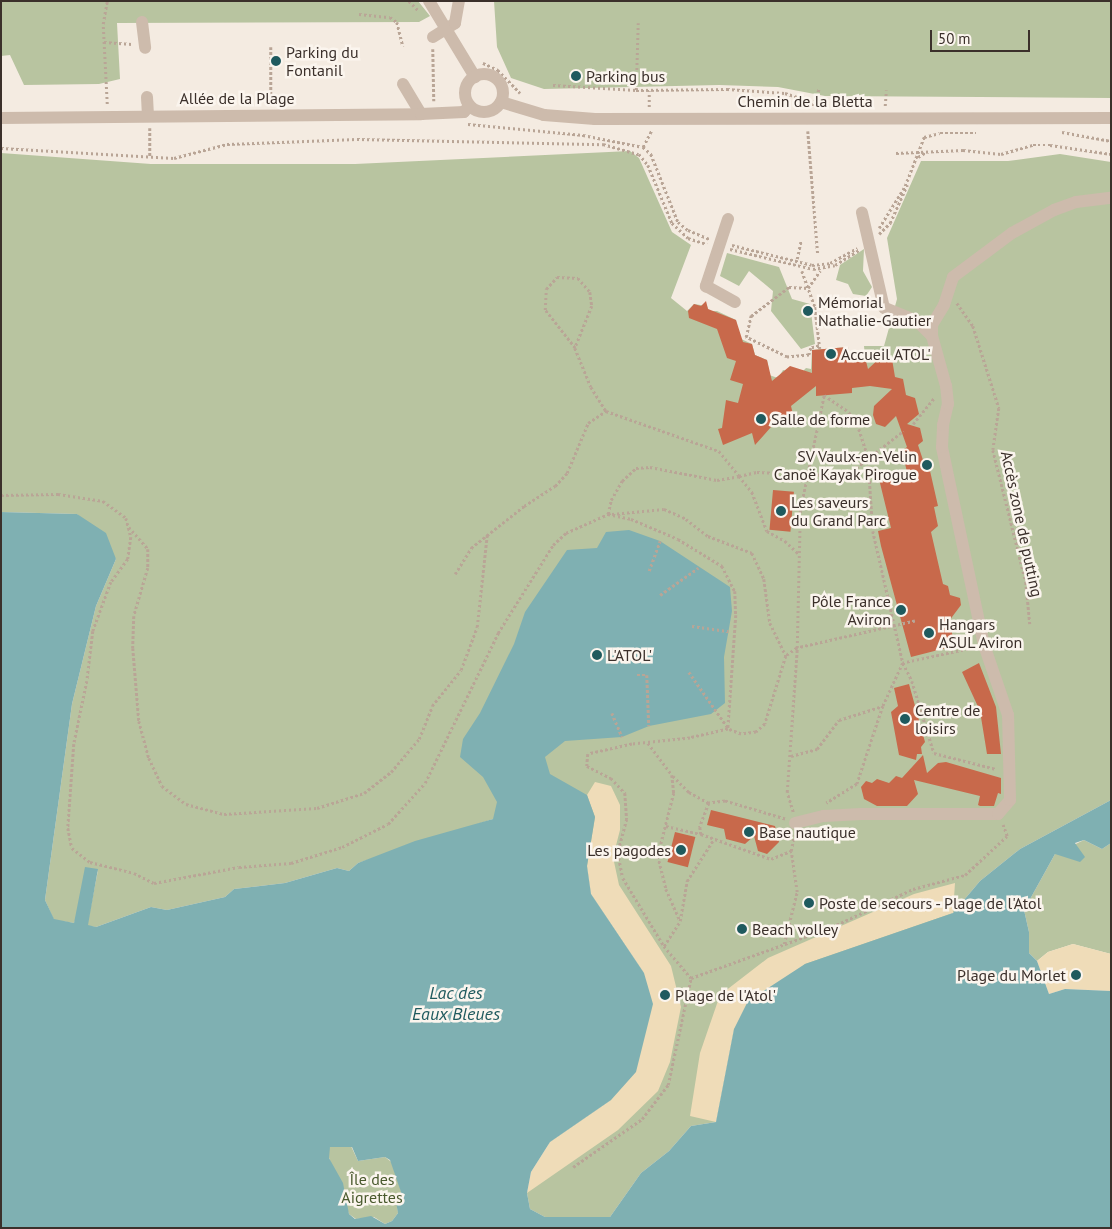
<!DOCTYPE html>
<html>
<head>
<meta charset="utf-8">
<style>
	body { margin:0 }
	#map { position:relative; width:1112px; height:1229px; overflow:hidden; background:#f4ebe1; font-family:"PT Sans",sans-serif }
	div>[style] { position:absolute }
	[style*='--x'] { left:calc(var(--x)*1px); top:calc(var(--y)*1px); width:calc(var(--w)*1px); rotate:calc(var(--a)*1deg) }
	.green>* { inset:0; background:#b8c4a0 }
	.sand>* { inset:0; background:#efdcb8 }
	.water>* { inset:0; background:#7fb0b2 }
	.building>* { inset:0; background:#c8694b; transform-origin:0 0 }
	.path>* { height:2.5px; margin-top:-1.25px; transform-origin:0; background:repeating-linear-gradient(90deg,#b9a596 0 2.5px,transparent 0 5px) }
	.minor>* { height:12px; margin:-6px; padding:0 6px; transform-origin:6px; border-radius:6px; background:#cdbbac }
	.minor>.ring { margin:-6px; padding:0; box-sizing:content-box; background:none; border:12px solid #cdbbac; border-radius:50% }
	.dots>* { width:14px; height:14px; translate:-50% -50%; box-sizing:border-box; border:2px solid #fbf5ee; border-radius:50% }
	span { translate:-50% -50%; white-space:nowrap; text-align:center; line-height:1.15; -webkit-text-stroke:5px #fbf5ee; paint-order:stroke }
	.poi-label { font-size:16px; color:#3b302b }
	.left { translate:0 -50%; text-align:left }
	.right { translate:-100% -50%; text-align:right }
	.street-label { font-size:16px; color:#3b302b }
	.park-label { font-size:16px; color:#4a5a2e }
	.water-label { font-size:18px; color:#1f5a5e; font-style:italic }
	.frame { position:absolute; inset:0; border:2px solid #3b302b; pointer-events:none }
	.scale { position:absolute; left:930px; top:30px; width:100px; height:22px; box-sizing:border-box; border:2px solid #3b302b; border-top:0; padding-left:6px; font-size:15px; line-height:18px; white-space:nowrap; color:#3b302b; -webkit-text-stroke:4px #fbf5ee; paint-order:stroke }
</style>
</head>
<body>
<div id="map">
	<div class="green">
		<div style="clip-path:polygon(1px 1px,418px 1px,430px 16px,419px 22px,117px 23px,120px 79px,99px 84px,24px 85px,10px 55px,1px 56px)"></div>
		<div style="clip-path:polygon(494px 1px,1111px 1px,1111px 98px,825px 96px,778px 87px,719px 85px,544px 89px,511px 78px,497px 47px)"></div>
		<div style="clip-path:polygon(630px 151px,639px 158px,672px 232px,691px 245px,671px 298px,687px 311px,694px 304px,707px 306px,709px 311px,717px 311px,736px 320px,739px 338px,752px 344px,755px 355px,767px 360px,769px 370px,766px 374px,778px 378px,783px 370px,801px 373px,806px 368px,811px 369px,812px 350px,848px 347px,849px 358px,865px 357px,864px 346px,884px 346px,897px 299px,887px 238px,921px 161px,1008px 161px,1060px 154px,1111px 162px,1111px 800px,1020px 849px,980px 881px,953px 913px,734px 1029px,716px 1122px,691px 1126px,669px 1151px,641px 1173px,610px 1217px,574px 1220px,545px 1217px,530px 1209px,527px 1193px,550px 1142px,611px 1100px,644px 973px,591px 894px,587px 866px,493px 819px,358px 863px,349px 871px,337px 868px,285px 883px,234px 889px,225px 897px,167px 910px,151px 907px,96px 927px,87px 926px,98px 870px,74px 923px,54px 920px,45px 900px,72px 704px,96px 606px,116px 559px,77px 514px,1px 512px,1px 153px,151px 164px,355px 164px)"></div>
		<div style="clip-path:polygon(864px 249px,863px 271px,872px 287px,866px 296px,853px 294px,848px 284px,836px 280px,840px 265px)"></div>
		<div style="clip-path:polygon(727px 253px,779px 267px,792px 299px,810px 304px,815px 344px,801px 349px,771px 311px,773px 291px,749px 271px,739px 286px,720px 276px)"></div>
		<div style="clip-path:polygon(1084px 840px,1102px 849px,1111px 843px,1111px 954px,1073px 944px,1048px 952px,1037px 961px,1029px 953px,1029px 932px,1024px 910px,1055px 854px)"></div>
		<div style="clip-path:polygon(351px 1146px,358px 1161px,385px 1157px,394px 1164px,402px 1195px,397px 1201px,398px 1213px,392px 1221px,385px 1224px,374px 1217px,356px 1219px,349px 1214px,327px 1152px,330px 1147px)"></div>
	</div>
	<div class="sand">
		<div style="clip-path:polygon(595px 782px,611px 786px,620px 805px,620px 830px,613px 857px,619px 885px,671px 966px,681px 1007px,670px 1062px,658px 1091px,618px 1130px,527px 1193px,531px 1172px,550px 1142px,611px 1100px,644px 973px,591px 894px,587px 866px,595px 817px,587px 795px)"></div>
		<div style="clip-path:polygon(955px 883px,953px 913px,805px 964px,734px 1029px,716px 1122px,690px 1116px,700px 1053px,720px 995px,768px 958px,914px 894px)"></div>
		<div style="clip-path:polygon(1073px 944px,1111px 954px,1111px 991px,1065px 989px,1049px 994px,1037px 961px,1048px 952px)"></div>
	</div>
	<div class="water">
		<div style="clip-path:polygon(evenodd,1px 512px,77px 514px,106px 533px,116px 559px,96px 606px,72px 704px,45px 900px,54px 919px,74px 923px,85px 867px,98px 869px,88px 925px,96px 927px,151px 907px,167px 910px,225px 897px,234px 889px,285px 883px,337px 868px,349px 871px,358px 863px,415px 841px,493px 819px,497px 802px,483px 777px,460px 757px,463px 739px,480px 713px,514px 644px,525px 612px,567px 550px,597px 548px,606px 532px,629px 530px,660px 541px,730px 587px,732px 611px,724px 657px,725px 703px,711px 714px,649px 726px,622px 737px,565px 741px,545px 757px,550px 774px,587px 795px,595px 817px,587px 866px,591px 894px,644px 973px,653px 1004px,636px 1072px,611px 1100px,550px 1142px,531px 1172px,527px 1193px,530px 1209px,545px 1217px,610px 1217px,641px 1173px,669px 1151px,691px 1126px,716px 1122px,734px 1029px,748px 1001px,805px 964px,953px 913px,980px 881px,1020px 849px,1111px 800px,1111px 843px,1102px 849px,1084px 840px,1075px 843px,1085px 857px,1080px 862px,1055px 854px,1024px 910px,1029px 932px,1029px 953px,1037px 961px,1049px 994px,1065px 989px,1111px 991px,1111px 1228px,1px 1228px,1px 512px,330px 1147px,352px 1147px,358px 1161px,385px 1157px,390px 1160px,402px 1195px,396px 1202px,398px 1213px,392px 1221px,385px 1224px,371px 1216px,355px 1219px,349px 1214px,343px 1183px,329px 1158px,330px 1147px)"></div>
	</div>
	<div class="building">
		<div style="clip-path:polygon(706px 301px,708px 309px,736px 320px,743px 342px,752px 344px,755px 355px,767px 360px,772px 381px,790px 366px,812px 373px,812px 350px,848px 347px,849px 358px,865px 357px,868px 369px,882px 356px,892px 359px,895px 377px,903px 379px,906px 395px,915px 398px,919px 414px,907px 424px,920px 428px,923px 441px,918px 445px,924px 463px,928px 462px,938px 506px,934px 507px,938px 526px,931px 532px,943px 584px,948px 586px,950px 595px,960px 598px,961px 605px,949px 621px,953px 637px,949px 641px,950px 647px,911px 657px,881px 546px,878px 531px,891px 528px,879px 479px,907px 472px,902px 451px,907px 447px,896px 416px,885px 427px,876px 424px,873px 415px,874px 406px,892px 389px,870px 386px,852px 388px,852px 393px,816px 396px,816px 386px,791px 406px,796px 427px,786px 424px,771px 427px,755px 445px,752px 433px,723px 445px,718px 429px,722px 428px,726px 400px,738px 403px,743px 384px,730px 380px,736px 361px,727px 358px,717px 329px,689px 318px,688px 311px,694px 304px,701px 306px)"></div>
		<div style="left:773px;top:490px;width:21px;height:40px;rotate:5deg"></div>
		<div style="clip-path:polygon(979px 663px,996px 707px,1001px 754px,987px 754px,980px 711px,962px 672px)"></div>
		<div style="clip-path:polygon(909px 684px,925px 742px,921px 747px,922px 754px,917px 754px,916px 760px,899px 755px,891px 712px,898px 706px,894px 688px)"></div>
		<div style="clip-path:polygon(923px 755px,927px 773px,938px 763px,946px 762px,1001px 778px,1001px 794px,998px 793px,994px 806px,980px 806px,978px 805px,980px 796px,914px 780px,918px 794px,907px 806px,877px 806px,864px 799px,861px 787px,866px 781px,872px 783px,877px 779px,889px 783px,896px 776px,902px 778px)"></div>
		<div style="clip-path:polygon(711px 810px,775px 826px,779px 842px,767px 854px,758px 851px,754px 836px,745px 844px,726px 839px,724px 829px,707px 825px)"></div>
		<div style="left:675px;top:832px;width:21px;height:31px;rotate:14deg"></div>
	</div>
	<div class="path">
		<div style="--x:409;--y:1;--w:13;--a:45"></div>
		<div style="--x:359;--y:14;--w:31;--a:6"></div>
		<div style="--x:390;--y:17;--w:9;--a:36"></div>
		<div style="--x:397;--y:22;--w:25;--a:76"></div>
		<div style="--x:104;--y:42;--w:28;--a:4"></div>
		<div style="--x:271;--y:47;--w:55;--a:90"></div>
		<div style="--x:433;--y:49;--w:52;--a:88.9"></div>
		<div style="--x:483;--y:63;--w:17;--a:25"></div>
		<div style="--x:498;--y:70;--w:32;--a:46"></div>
		<div style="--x:553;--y:85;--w:83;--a:3.4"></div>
		<div style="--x:636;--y:90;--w:91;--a:-0.6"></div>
		<div style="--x:727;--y:89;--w:58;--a:3.9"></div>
		<div style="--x:785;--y:93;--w:20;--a:18"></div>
		<div style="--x:804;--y:99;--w:9;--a:49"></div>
		<div style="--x:636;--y:90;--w:67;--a:-88.3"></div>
		<div style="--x:107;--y:104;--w:80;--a:-92.9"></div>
		<div style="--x:103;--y:24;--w:23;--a:-80"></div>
		<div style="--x:813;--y:106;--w:18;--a:-71"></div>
		<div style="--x:885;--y:106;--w:16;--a:-86"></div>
		<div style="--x:649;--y:107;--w:16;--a:-90"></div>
		<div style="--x:468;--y:124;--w:116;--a:5.5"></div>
		<div style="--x:583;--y:135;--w:61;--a:11.3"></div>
		<div style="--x:643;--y:147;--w:11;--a:41"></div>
		<div style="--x:651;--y:154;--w:73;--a:68.3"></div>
		<div style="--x:678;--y:222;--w:13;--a:39"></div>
		<div style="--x:688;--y:230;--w:23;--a:23"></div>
		<div style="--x:150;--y:128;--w:29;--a:90"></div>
		<div style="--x:808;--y:131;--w:124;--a:85.4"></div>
		<div style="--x:1062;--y:132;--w:50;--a:10.4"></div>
		<div style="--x:643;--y:147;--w:18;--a:-63"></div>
		<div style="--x:1;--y:148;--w:173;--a:3.3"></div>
		<div style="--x:174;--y:158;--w:55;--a:-14.8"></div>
		<div style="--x:227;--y:144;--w:130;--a:-2.2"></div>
		<div style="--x:357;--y:139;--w:246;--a:1.2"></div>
		<div style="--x:603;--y:144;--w:37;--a:16"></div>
		<div style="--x:639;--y:154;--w:14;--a:51"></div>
		<div style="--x:648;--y:165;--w:63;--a:67.5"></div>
		<div style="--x:672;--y:223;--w:22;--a:43"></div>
		<div style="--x:688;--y:238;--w:20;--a:18"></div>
		<div style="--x:896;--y:153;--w:67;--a:-2.6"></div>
		<div style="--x:963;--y:150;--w:38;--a:6"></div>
		<div style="--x:1001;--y:154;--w:33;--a:-16"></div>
		<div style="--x:1033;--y:145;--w:17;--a:0"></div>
		<div style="--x:1050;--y:145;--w:62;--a:8.4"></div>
		<div style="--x:918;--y:157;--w:9;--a:-32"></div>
		<div style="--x:879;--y:228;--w:49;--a:-58.2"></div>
		<div style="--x:905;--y:186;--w:53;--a:-68.8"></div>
		<div style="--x:924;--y:137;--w:16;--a:-14"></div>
		<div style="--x:940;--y:133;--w:36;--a:0"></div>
		<div style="--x:879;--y:234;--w:16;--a:-45"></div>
		<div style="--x:890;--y:223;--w:42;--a:-65.9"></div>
		<div style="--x:732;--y:245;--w:82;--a:14"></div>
		<div style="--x:812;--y:265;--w:18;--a:-6"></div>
		<div style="--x:830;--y:263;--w:31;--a:-29"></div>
		<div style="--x:730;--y:249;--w:85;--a:13.5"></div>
		<div style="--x:813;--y:269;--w:22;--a:-10"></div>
		<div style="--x:835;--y:265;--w:28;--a:-32"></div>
		<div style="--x:797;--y:259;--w:19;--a:-78"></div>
		<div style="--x:802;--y:271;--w:38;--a:70"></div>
		<div style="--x:815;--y:307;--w:42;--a:83.2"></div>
		<div style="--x:957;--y:303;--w:28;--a:55"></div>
		<div style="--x:973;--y:326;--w:86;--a:72.4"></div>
		<div style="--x:999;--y:408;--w:42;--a:98.1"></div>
		<div style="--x:993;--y:450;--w:136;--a:76"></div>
		<div style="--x:1026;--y:582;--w:42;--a:84.6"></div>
		<div style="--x:819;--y:346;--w:8;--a:166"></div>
		<div style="--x:811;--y:348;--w:7;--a:106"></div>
		<div style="--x:809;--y:355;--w:22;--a:175"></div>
		<div style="--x:787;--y:357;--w:46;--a:-154"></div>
		<div style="--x:746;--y:337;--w:22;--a:-77"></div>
		<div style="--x:751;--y:316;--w:48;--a:-37.3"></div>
		<div style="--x:789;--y:287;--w:19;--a:3"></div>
		<div style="--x:808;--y:288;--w:21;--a:-55"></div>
		<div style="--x:575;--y:348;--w:48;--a:-128.3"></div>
		<div style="--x:545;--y:310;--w:21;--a:-87"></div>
		<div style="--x:546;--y:289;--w:16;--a:-47"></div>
		<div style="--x:557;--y:277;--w:21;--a:3"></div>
		<div style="--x:578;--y:278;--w:18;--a:49"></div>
		<div style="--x:590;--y:292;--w:14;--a:82"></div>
		<div style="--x:592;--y:306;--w:45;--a:112"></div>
		<div style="--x:575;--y:348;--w:42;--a:67.7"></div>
		<div style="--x:591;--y:387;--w:28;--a:58"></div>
		<div style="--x:913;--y:424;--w:33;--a:-51"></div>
		<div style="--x:1;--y:495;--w:57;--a:-1"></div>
		<div style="--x:58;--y:494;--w:46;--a:8.8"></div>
		<div style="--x:103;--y:501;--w:29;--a:36"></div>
		<div style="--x:126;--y:518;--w:20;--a:75"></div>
		<div style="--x:131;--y:537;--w:22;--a:98"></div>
		<div style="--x:128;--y:559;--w:29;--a:126"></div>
		<div style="--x:111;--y:582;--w:52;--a:110.2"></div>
		<div style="--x:93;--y:631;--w:50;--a:96.8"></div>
		<div style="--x:87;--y:681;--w:64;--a:101.7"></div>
		<div style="--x:74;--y:744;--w:84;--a:94.1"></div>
		<div style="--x:68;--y:828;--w:20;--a:79"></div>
		<div style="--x:72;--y:848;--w:23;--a:38"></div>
		<div style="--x:90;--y:862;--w:45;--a:14"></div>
		<div style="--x:134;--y:873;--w:22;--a:27"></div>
		<div style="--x:154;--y:883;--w:86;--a:-10.7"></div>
		<div style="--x:239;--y:867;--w:52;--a:-4.4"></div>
		<div style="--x:291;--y:863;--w:53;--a:-17.4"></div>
		<div style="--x:342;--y:847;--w:51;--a:-26.6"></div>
		<div style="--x:388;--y:824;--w:55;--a:-47.9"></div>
		<div style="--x:425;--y:783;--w:167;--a:-64"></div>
		<div style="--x:498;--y:633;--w:104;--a:-58"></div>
		<div style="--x:553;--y:545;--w:18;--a:-43"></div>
		<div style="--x:566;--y:533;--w:46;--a:-24.3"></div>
		<div style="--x:608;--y:514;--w:14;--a:-78"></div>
		<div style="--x:611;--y:500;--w:22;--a:-60"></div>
		<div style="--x:622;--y:481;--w:19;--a:-43"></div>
		<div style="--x:636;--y:468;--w:14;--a:-4"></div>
		<div style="--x:650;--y:467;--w:68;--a:11"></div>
		<div style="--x:717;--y:480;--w:22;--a:-10"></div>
		<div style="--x:739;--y:476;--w:21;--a:51"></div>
		<div style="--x:752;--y:492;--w:42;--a:69"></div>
		<div style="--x:767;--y:531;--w:21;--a:29"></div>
		<div style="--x:785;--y:541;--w:19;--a:43"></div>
		<div style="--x:608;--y:514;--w:24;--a:12"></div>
		<div style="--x:631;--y:519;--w:51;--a:23.1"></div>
		<div style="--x:678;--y:539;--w:52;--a:31.5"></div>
		<div style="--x:722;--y:566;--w:28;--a:63"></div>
		<div style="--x:735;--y:591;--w:24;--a:88"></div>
		<div style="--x:736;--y:615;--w:114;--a:94"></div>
		<div style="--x:612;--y:514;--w:52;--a:-5.5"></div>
		<div style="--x:664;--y:509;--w:24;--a:24"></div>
		<div style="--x:686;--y:519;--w:28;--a:38"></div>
		<div style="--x:708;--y:536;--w:47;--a:21.1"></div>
		<div style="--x:752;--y:553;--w:29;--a:65"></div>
		<div style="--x:764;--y:579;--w:44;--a:82.2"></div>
		<div style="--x:770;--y:623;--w:37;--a:64"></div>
		<div style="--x:129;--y:527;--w:29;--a:49"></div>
		<div style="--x:148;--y:549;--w:19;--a:90"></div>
		<div style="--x:148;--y:568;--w:50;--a:106.3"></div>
		<div style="--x:134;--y:616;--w:32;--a:92"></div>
		<div style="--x:133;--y:648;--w:73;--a:85.3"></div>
		<div style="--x:139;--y:721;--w:38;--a:75"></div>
		<div style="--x:149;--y:758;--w:31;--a:65"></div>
		<div style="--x:162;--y:786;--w:30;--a:37"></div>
		<div style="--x:186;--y:804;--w:39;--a:15"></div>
		<div style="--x:224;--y:814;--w:93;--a:-3.7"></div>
		<div style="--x:317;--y:808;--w:49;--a:-17.7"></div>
		<div style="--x:364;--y:793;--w:34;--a:-38"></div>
		<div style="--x:391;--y:772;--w:43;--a:-49.7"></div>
		<div style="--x:419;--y:739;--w:35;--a:-68"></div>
		<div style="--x:432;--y:706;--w:46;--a:-51.1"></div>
		<div style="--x:461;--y:670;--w:46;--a:-69.6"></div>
		<div style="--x:477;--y:627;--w:93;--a:-83.8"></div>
		<div style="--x:649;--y:571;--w:32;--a:-70"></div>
		<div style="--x:455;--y:574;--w:31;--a:-58"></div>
		<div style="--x:471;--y:548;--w:68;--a:-38.4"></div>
		<div style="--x:524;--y:506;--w:37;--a:-33"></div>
		<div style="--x:555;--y:486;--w:18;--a:-47"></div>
		<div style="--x:567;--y:473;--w:54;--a:-67.2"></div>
		<div style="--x:588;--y:423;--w:22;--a:-34"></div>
		<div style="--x:606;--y:411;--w:120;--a:19.5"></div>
		<div style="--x:719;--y:451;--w:32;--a:51"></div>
		<div style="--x:739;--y:476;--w:18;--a:-13"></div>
		<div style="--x:757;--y:472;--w:70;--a:2.5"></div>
		<div style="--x:827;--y:475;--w:25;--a:-9"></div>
		<div style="--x:852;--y:471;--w:65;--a:-38.1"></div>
		<div style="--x:660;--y:595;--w:47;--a:-35.4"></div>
		<div style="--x:915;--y:621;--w:121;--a:167.1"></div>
		<div style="--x:797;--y:648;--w:14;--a:144"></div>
		<div style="--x:786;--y:656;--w:71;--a:107.2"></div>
		<div style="--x:765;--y:724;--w:12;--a:138"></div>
		<div style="--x:756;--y:732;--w:15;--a:172"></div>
		<div style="--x:741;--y:734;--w:14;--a:-159"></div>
		<div style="--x:728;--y:729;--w:39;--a:167"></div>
		<div style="--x:690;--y:738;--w:58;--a:174.1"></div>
		<div style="--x:632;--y:744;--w:45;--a:167.2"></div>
		<div style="--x:588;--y:754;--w:12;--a:95"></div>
		<div style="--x:587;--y:766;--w:27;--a:27"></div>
		<div style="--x:611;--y:778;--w:21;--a:47"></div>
		<div style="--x:625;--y:793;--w:26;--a:86"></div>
		<div style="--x:627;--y:819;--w:35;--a:105"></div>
		<div style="--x:618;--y:853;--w:25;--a:79"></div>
		<div style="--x:623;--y:878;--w:79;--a:58.9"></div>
		<div style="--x:664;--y:946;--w:42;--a:49.8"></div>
		<div style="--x:691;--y:978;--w:150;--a:-19.9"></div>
		<div style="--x:832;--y:927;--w:89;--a:-25.1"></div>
		<div style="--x:913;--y:889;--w:54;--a:-15.1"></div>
		<div style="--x:965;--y:875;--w:57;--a:-42.9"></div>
		<div style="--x:1007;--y:836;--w:12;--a:-110"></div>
		<div style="--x:692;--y:626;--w:37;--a:8"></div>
		<div style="--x:973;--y:648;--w:72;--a:167.9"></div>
		<div style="--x:903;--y:663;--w:20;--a:63"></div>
		<div style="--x:912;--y:681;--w:75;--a:73"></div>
		<div style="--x:934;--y:753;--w:64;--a:14.5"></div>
		<div style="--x:689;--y:672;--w:68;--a:55.1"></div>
		<div style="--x:637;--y:675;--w:10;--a:0"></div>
		<div style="--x:647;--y:675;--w:51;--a:87.8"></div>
		<div style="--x:612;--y:713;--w:26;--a:67"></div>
		<div style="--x:648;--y:743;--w:40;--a:53"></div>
		<div style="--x:672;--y:775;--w:18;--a:84"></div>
		<div style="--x:674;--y:793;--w:65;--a:104.3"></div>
		<div style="--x:658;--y:856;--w:34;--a:76"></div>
		<div style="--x:666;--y:889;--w:35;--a:66"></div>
		<div style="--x:791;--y:756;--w:27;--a:-15"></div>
		<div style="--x:817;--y:749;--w:36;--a:-53"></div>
		<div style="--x:839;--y:720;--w:46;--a:-17.7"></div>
		<div style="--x:673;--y:776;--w:23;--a:45"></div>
		<div style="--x:689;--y:792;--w:23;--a:29"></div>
		<div style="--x:793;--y:812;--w:21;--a:-107"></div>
		<div style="--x:787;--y:792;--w:144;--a:-86"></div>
		<div style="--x:797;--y:648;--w:137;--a:-88.7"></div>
		<div style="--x:800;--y:511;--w:118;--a:-78.3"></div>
		<div style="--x:824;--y:395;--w:30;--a:34"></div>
		<div style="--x:849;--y:412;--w:20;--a:60"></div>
		<div style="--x:859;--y:429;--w:28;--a:72"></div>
		<div style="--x:868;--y:456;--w:75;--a:86.2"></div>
		<div style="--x:873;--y:531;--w:135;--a:77.2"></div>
		<div style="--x:903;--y:663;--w:47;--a:114.9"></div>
		<div style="--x:883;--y:706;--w:82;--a:108.4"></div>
		<div style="--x:857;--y:784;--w:36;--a:148"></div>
		<div style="--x:785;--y:819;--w:63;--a:-163.3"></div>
		<div style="--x:725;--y:801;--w:16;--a:173"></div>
		<div style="--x:709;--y:803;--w:26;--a:111"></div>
		<div style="--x:700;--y:827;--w:7;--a:82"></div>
		<div style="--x:701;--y:834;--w:74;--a:19.7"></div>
		<div style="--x:771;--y:859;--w:22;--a:-22"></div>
		<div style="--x:666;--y:826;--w:36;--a:13"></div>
		<div style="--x:784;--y:944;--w:54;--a:-76"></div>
		<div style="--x:797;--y:892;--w:41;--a:-98.3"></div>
		<div style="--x:791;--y:851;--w:16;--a:-79"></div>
		<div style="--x:664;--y:946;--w:30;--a:-57"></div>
		<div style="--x:680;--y:921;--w:41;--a:-80.1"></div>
		<div style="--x:687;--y:881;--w:50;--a:-57.3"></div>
		<div style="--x:573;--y:1167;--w:84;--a:-34.8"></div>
		<div style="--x:642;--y:1119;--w:43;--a:-52.6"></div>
		<div style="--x:668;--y:1085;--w:109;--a:-77.9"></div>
	</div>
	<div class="minor">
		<div style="--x:429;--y:1;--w:89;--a:58.8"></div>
		<div style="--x:142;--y:22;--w:26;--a:83"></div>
		<div style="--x:433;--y:37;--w:26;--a:-32"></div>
		<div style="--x:455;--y:23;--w:22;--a:-80"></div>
		<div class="ring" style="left:465px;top:74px;width:26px;height:26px"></div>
		<div style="--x:403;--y:84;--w:35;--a:59"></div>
		<div style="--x:147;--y:97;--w:17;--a:87"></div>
		<div style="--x:501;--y:102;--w:45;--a:16.8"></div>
		<div style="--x:544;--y:115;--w:51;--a:4.5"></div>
		<div style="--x:595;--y:119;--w:516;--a:-0.11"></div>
		<div style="--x:1;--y:118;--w:420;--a:-0.5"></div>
		<div style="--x:421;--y:114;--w:43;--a:-2.7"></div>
		<div style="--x:464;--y:112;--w:8;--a:-50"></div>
		<div style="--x:728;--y:219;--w:71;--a:108.2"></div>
		<div style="--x:706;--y:286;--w:33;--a:29"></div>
		<div style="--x:932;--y:336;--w:11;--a:-90"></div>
		<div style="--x:932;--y:325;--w:23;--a:-59"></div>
		<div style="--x:944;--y:305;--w:29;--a:-72"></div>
		<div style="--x:953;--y:277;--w:74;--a:-36.7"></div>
		<div style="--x:1012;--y:233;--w:48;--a:-28.7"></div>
		<div style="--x:1054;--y:210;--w:23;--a:-20"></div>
		<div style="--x:1076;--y:202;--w:35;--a:-7"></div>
		<div style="--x:795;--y:823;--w:30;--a:-14"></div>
		<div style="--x:824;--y:816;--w:37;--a:-3"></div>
		<div style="--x:861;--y:814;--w:137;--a:0"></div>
		<div style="--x:998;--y:814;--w:18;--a:-49"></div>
		<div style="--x:1010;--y:800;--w:85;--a:-91.3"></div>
		<div style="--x:1008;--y:715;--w:74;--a:-108.9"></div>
		<div style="--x:984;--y:645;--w:202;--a:-102"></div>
		<div style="--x:942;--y:447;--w:22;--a:-87"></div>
		<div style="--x:943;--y:425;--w:22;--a:-77"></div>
		<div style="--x:948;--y:404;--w:18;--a:-96"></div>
		<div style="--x:946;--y:386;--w:52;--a:-105.6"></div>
		<div style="--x:932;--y:336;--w:21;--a:-135"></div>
		<div style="--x:917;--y:321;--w:35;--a:-158"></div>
		<div style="--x:884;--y:308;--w:98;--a:-103"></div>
	</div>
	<div class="dots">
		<div style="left:276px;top:61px;background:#1f5a5e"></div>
		<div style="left:576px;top:76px;background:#1f5a5e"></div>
		<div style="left:808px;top:311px;background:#1f5a5e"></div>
		<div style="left:831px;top:354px;background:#1f5a5e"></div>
		<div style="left:761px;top:419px;background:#1f5a5e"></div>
		<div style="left:927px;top:465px;background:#1f5a5e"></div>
		<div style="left:781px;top:511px;background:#1f5a5e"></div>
		<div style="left:901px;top:610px;background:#1f5a5e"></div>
		<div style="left:929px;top:633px;background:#1f5a5e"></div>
		<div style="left:597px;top:655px;background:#1f5a5e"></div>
		<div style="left:905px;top:719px;background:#1f5a5e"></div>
		<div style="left:749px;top:832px;background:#1f5a5e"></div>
		<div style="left:681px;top:850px;background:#1f5a5e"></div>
		<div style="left:809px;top:903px;background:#1f5a5e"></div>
		<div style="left:742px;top:929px;background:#1f5a5e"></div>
		<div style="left:1076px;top:975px;background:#1f5a5e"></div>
		<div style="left:665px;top:995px;background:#1f5a5e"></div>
	</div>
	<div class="poi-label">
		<span class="left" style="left:286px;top:61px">Parking du<br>Fontanil</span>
		<span class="left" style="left:586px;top:76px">Parking bus</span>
		<span class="left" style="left:818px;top:311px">Mémorial<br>Nathalie-Gautier</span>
		<span class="left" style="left:841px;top:354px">Accueil ATOL'</span>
		<span class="left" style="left:771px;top:419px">Salle de forme</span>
		<span class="right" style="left:917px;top:465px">SV Vaulx-en-Velin<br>Canoë Kayak Pirogue</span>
		<span class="left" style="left:791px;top:511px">Les saveurs<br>du Grand Parc</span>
		<span class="right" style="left:891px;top:610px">Pôle France<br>Aviron</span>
		<span class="left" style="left:939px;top:633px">Hangars<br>ASUL Aviron</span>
		<span class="left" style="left:607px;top:655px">L'ATOL'</span>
		<span class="left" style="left:915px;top:719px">Centre de<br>loisirs</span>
		<span class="left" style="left:759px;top:832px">Base nautique</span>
		<span class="right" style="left:671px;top:850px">Les pagodes</span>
		<span class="left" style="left:819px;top:903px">Poste de secours - Plage de l'Atol</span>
		<span class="left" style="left:752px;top:929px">Beach volley</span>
		<span class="right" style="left:1066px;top:975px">Plage du Morlet</span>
		<span class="left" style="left:675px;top:995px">Plage de l'Atol'</span>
	</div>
	<div class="street-label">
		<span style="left:237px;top:98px">Allée de la Plage</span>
		<span style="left:805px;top:101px">Chemin de la Bletta</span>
		<span style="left:1022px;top:524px;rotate:78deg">Accès zone de putting</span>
	</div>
	<div class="park-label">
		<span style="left:372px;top:1188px">Île des<br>Aigrettes</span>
	</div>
	<div class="water-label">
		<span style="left:456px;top:1004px">Lac des<br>Eaux Bleues</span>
	</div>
	<div class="frame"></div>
	<div class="scale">50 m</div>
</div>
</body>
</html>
